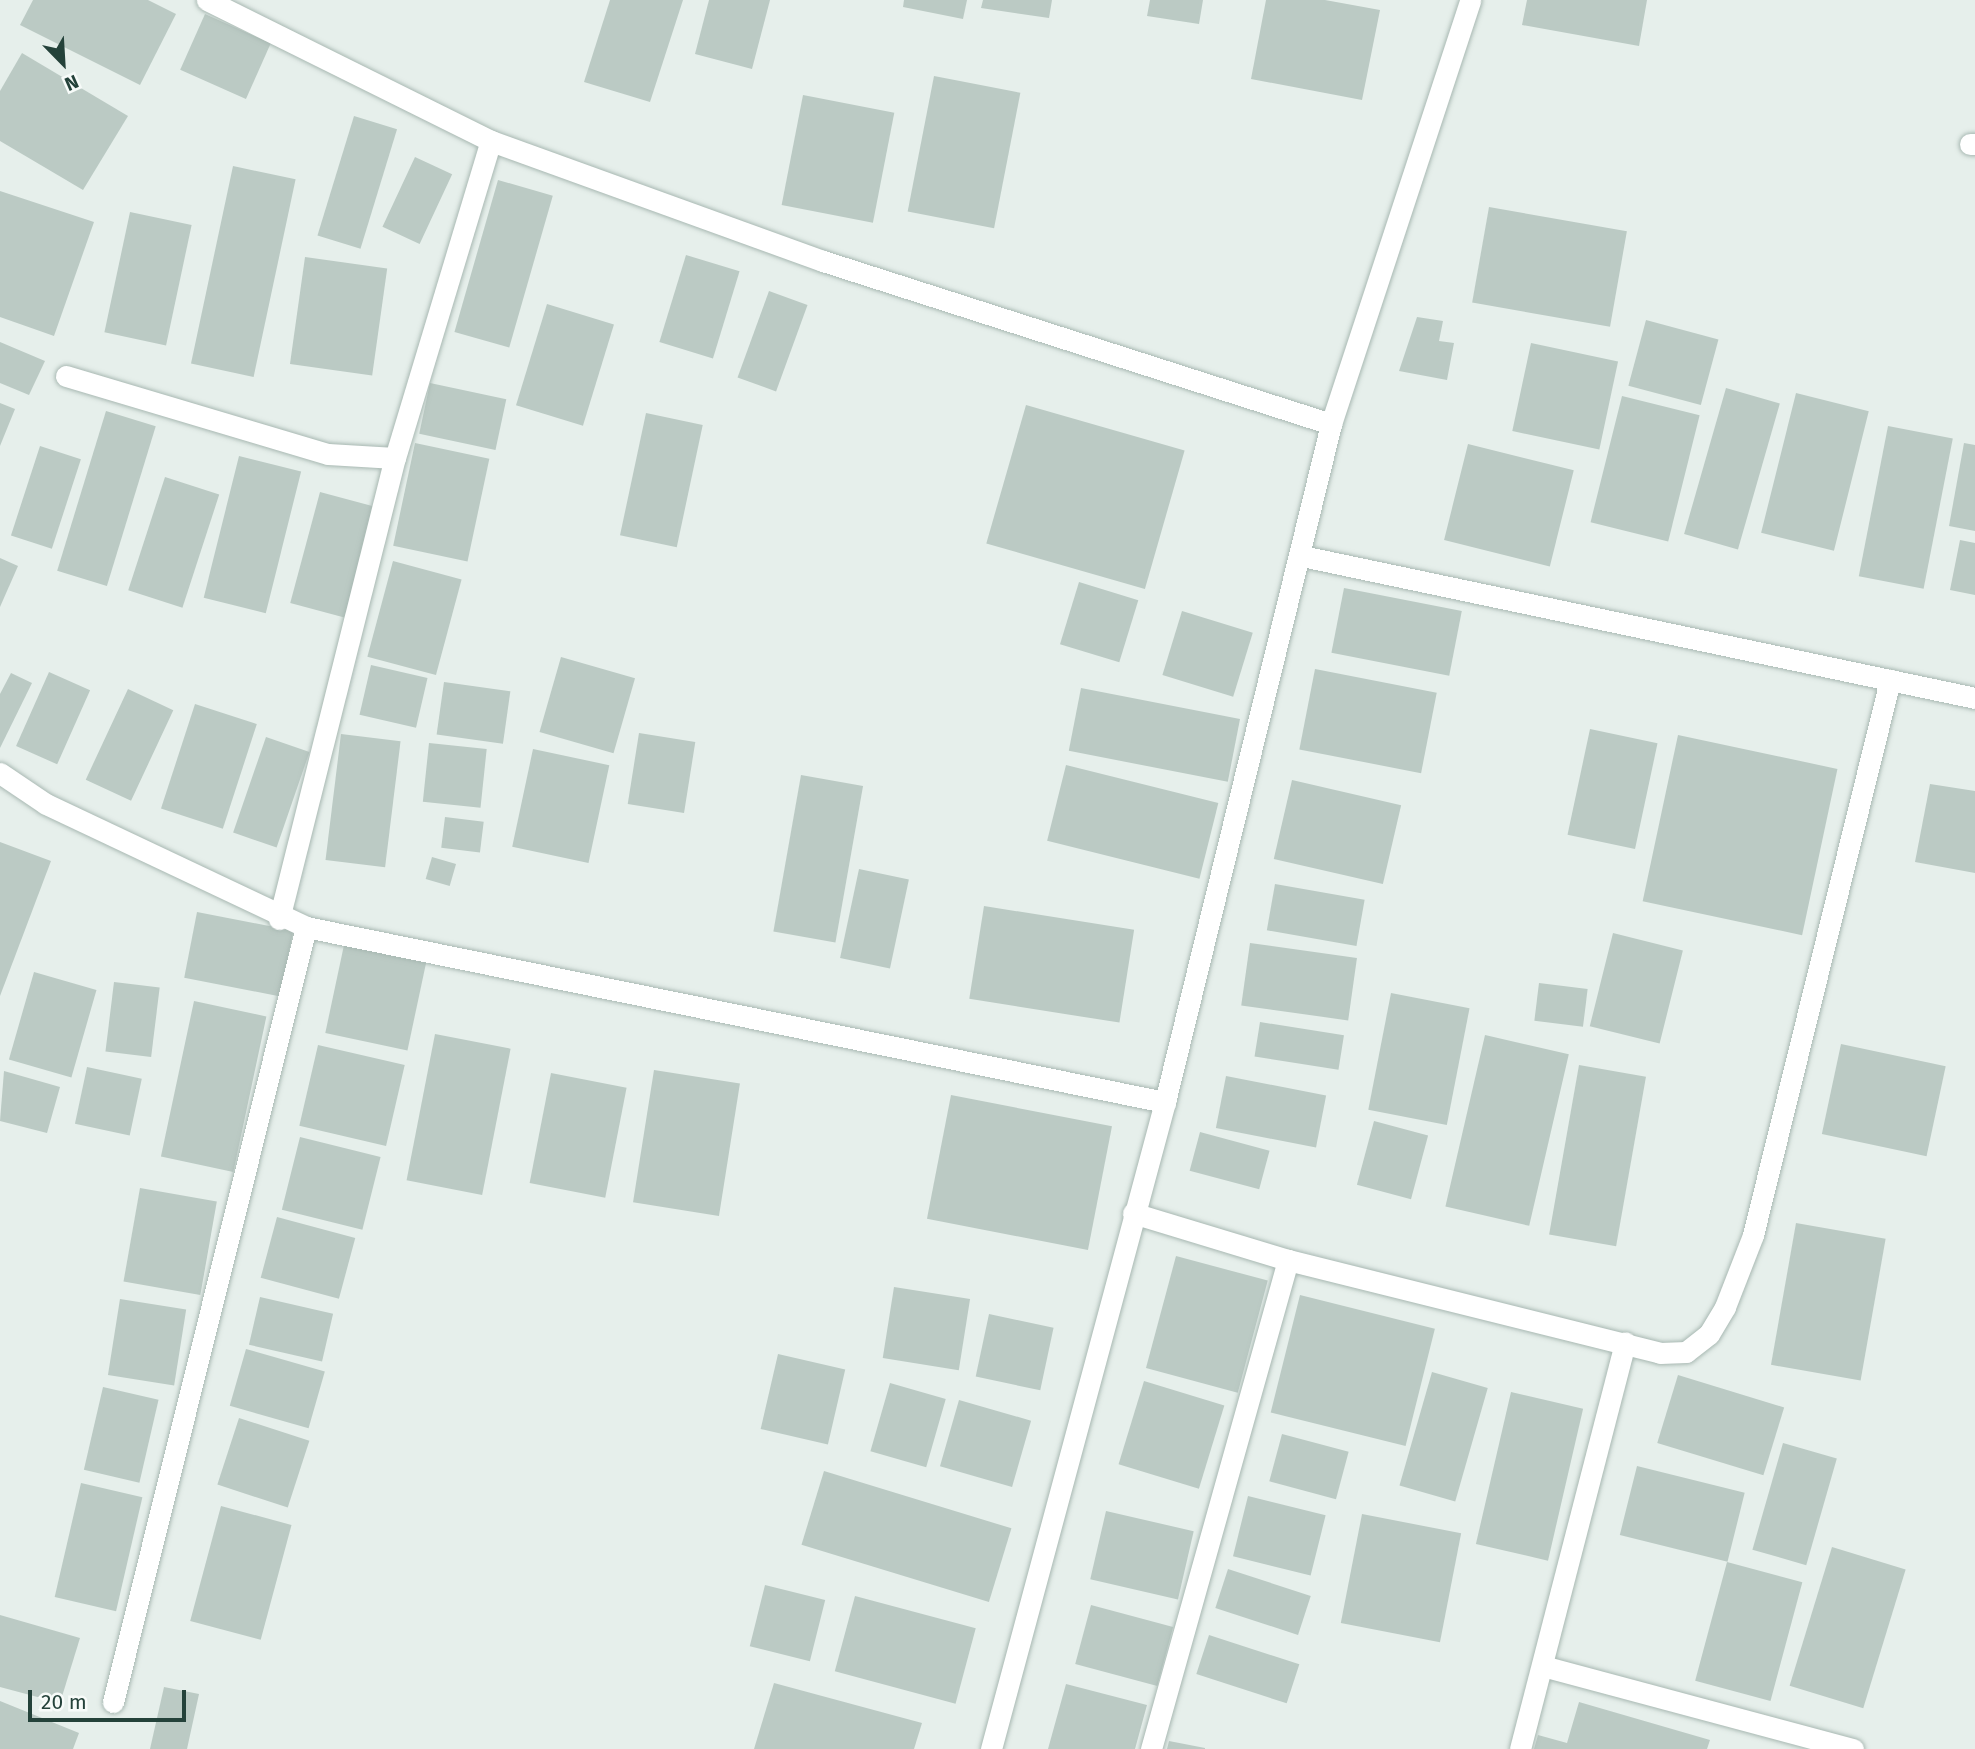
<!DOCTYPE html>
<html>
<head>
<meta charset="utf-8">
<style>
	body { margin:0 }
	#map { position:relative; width:1975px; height:1749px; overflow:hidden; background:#e6efeb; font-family:"Fira Sans",sans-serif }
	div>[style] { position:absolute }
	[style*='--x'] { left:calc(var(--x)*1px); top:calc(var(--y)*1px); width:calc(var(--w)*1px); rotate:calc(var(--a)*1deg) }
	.building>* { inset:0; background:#bbcac4; transform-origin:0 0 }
	.roads { filter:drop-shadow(0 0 2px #a8b8b2) drop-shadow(0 0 2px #a8b8b2) }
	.minor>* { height:21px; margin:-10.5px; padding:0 10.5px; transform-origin:10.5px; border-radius:10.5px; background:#fff }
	span { translate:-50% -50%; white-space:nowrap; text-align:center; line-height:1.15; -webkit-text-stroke:5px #f7fbf9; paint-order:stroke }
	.north { position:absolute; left:28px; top:28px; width:70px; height:70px; -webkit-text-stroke:5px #f7fbf9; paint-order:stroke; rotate:156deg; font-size:19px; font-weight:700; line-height:28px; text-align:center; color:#24423a }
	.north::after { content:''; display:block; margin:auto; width:24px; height:32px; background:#24423a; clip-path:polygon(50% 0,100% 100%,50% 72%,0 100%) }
	.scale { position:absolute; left:28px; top:1690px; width:158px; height:32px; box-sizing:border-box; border:4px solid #24423a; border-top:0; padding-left:9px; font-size:21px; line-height:24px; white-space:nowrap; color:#24423a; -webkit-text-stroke:5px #f7fbf9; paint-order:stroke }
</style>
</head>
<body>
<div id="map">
	<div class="building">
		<div style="clip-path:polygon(33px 0,148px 0,176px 14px,140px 85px,20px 25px)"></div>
		<div style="clip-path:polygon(610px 0,683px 0,650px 102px,584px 82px)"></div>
		<div style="clip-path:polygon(709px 0,770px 0,752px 69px,695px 54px)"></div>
		<div style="clip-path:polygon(904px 0,967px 0,963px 19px,903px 7px)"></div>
		<div style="clip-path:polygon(983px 0,1052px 0,1049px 18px,981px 8px)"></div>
		<div style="clip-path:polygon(1150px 0,1203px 0,1199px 24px,1147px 16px)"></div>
		<div style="clip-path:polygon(1266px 0,1325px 0,1380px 10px,1362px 100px,1251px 79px)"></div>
		<div style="clip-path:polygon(1527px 0,1647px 0,1639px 46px,1522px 25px)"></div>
		<div style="left:205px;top:14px;width:72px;height:61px;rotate:24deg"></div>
		<div style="clip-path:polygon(22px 53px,128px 116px,83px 190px,0 141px,0 91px)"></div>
		<div style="left:934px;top:76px;width:88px;height:138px;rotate:11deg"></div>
		<div style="left:803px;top:95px;width:93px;height:112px;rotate:11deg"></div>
		<div style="left:354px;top:116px;width:45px;height:125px;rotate:17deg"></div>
		<div style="left:415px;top:157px;width:41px;height:77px;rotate:25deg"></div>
		<div style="left:233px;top:166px;width:64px;height:202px;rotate:12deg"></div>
		<div style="left:498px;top:180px;width:57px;height:158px;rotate:16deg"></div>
		<div style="clip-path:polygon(0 191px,94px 222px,54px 336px,0 317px)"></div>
		<div style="left:1489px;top:207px;width:140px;height:97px;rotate:10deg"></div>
		<div style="left:130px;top:212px;width:63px;height:123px;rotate:12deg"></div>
		<div style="left:686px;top:255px;width:56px;height:91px;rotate:17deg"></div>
		<div style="left:305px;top:257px;width:83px;height:108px;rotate:8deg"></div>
		<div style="left:769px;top:291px;width:41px;height:92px;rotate:20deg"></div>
		<div style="left:547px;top:304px;width:70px;height:106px;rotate:17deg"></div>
		<div style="clip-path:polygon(1417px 317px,1443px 321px,1439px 341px,1454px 343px,1447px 380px,1399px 371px)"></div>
		<div style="left:1646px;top:320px;width:75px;height:68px;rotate:15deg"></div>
		<div style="clip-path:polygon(0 342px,45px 361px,29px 395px,0 383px)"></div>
		<div style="left:1531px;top:343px;width:89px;height:90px;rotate:12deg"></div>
		<div style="left:430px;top:383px;width:78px;height:52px;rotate:12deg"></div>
		<div style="left:1726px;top:388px;width:56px;height:152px;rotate:16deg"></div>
		<div style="left:1796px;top:393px;width:75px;height:144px;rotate:14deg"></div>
		<div style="left:1622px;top:396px;width:80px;height:130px;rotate:14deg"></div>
		<div style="clip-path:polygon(0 403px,15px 409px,0 446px)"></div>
		<div style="left:1026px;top:405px;width:165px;height:144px;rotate:16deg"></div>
		<div style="left:106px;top:411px;width:52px;height:167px;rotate:17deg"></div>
		<div style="left:646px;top:413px;width:58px;height:125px;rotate:12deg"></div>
		<div style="left:1888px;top:426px;width:66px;height:153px;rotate:11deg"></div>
		<div style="left:415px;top:443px;width:76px;height:105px;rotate:12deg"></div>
		<div style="clip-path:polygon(1964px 443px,1975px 445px,1975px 531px,1949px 526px)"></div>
		<div style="left:1468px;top:444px;width:109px;height:99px;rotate:14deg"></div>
		<div style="left:40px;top:446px;width:43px;height:94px;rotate:18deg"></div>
		<div style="left:239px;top:456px;width:64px;height:146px;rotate:14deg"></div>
		<div style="left:165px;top:477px;width:57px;height:119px;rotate:18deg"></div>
		<div style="left:320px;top:492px;width:56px;height:115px;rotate:15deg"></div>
		<div style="clip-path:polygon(1960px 540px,1975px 543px,1975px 595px,1950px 590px)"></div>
		<div style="clip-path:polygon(0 558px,18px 566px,0 607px)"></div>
		<div style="left:393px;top:561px;width:71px;height:99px;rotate:15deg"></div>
		<div style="left:1079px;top:582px;width:62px;height:65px;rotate:17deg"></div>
		<div style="left:1344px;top:588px;width:120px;height:66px;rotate:11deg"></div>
		<div style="left:1182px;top:611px;width:74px;height:67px;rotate:17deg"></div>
		<div style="left:561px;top:657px;width:77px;height:78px;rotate:16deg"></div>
		<div style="left:371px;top:665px;width:58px;height:51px;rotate:13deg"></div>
		<div style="left:1315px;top:669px;width:124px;height:82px;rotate:11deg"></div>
		<div style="left:49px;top:672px;width:45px;height:81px;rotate:24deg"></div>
		<div style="clip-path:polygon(11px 673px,32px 683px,0 748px,0 694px)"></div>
		<div style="left:444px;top:682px;width:67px;height:53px;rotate:8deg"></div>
		<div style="left:1081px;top:688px;width:162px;height:64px;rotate:11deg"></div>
		<div style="left:128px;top:689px;width:50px;height:100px;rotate:25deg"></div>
		<div style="left:195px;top:704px;width:65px;height:110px;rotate:18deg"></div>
		<div style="left:1590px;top:729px;width:69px;height:108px;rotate:12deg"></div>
		<div style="left:639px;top:733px;width:57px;height:72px;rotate:9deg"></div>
		<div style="left:341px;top:734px;width:60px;height:127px;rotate:7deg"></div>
		<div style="left:1678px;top:735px;width:163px;height:170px;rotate:12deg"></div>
		<div style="left:266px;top:737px;width:46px;height:101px;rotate:19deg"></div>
		<div style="left:429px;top:743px;width:58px;height:59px;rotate:6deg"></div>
		<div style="left:533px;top:749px;width:78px;height:100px;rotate:12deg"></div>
		<div style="left:1066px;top:765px;width:157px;height:78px;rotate:14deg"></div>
		<div style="left:801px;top:775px;width:63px;height:159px;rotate:10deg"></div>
		<div style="left:1292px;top:780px;width:112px;height:81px;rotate:13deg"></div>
		<div style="clip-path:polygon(1930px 784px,1975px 791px,1975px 873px,1915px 862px)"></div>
		<div style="left:445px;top:817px;width:39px;height:31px;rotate:7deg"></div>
		<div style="clip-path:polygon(0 842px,51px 861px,0 996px)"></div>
		<div style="left:432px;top:857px;width:25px;height:23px;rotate:16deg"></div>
		<div style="left:859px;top:869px;width:51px;height:91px;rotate:12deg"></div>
		<div style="left:1275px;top:884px;width:91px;height:47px;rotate:10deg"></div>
		<div style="left:984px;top:906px;width:152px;height:94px;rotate:9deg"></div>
		<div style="left:197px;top:912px;width:98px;height:67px;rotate:11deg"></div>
		<div style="left:1613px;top:933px;width:72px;height:96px;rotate:14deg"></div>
		<div style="left:1250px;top:943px;width:108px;height:63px;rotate:8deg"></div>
		<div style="left:344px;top:945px;width:84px;height:90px;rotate:12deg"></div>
		<div style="left:34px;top:972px;width:65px;height:91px;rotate:16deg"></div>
		<div style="left:114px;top:982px;width:46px;height:70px;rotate:7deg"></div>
		<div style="left:1539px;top:983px;width:49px;height:38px;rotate:7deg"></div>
		<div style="left:1391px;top:993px;width:80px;height:119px;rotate:11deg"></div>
		<div style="left:194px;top:1001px;width:74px;height:159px;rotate:12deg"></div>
		<div style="left:1260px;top:1022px;width:85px;height:35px;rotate:9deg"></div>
		<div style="left:435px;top:1034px;width:77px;height:149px;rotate:11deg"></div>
		<div style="left:1485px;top:1035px;width:86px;height:176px;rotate:13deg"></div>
		<div style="left:1841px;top:1044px;width:107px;height:92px;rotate:12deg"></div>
		<div style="left:318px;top:1045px;width:89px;height:83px;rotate:13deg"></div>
		<div style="left:1579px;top:1065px;width:68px;height:172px;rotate:10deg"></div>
		<div style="left:87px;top:1067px;width:56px;height:58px;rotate:12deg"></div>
		<div style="left:654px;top:1070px;width:87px;height:134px;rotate:9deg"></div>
		<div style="clip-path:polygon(4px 1071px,60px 1087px,47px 1133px,0 1121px)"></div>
		<div style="left:551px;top:1073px;width:77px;height:112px;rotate:11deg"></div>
		<div style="left:1226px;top:1076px;width:102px;height:53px;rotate:11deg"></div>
		<div style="left:951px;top:1095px;width:164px;height:126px;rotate:11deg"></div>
		<div style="left:1374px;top:1121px;width:56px;height:66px;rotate:15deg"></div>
		<div style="left:1200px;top:1132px;width:72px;height:40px;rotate:15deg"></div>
		<div style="left:300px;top:1137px;width:83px;height:75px;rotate:14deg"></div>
		<div style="left:140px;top:1188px;width:78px;height:95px;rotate:10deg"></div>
		<div style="left:277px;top:1217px;width:81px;height:63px;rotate:15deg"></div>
		<div style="left:1796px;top:1223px;width:91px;height:144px;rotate:10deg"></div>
		<div style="left:1176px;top:1256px;width:95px;height:116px;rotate:15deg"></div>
		<div style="left:894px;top:1287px;width:77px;height:72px;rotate:9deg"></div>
		<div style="left:1300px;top:1295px;width:139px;height:121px;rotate:14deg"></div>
		<div style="left:260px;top:1297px;width:75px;height:49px;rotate:13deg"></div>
		<div style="left:120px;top:1299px;width:67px;height:77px;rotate:9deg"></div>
		<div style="left:989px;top:1314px;width:66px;height:64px;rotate:12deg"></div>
		<div style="left:246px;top:1349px;width:82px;height:59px;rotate:16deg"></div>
		<div style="left:778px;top:1354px;width:69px;height:77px;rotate:13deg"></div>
		<div style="left:1432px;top:1372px;width:58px;height:118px;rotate:16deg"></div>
		<div style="left:1678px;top:1375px;width:111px;height:71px;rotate:17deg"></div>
		<div style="left:1144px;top:1381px;width:84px;height:87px;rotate:17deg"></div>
		<div style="left:890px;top:1383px;width:58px;height:71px;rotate:16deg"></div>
		<div style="left:103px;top:1387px;width:57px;height:85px;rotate:13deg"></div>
		<div style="left:1511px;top:1392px;width:74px;height:156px;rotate:13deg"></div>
		<div style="left:959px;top:1400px;width:75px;height:69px;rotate:16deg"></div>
		<div style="left:239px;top:1418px;width:74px;height:70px;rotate:18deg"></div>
		<div style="left:1282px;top:1434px;width:69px;height:49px;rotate:15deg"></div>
		<div style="left:1783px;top:1443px;width:56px;height:111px;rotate:16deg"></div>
		<div style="left:1637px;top:1466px;width:111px;height:71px;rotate:14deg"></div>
		<div style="left:824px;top:1471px;width:196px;height:77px;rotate:17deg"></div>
		<div style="left:81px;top:1483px;width:63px;height:117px;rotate:13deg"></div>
		<div style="left:1248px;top:1496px;width:80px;height:62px;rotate:14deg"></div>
		<div style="left:221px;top:1506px;width:73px;height:119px;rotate:15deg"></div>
		<div style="left:1106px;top:1511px;width:90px;height:70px;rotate:13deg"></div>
		<div style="left:1362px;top:1514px;width:101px;height:111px;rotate:11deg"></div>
		<div style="left:1832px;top:1547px;width:77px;height:145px;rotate:17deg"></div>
		<div style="left:1727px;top:1562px;width:78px;height:123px;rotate:15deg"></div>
		<div style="left:1228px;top:1569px;width:87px;height:41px;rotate:18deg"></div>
		<div style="left:765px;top:1585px;width:62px;height:63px;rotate:14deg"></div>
		<div style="left:855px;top:1596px;width:125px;height:78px;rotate:15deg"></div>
		<div style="left:1091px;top:1605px;width:85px;height:61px;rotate:15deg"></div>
		<div style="clip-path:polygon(0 1615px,80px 1638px,60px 1703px,0 1687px)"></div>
		<div style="left:1209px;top:1635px;width:95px;height:41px;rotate:18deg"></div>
		<div style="clip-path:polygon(774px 1683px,922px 1723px,914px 1749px,754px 1749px)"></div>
		<div style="clip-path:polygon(1066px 1684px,1147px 1705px,1135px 1749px,1048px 1749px)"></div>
		<div style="clip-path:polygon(164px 1687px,199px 1694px,187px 1749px,150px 1749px)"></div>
		<div style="clip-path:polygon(0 1701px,79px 1733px,73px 1749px,0 1749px)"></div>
		<div style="clip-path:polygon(1579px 1702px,1710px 1740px,1707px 1749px,1534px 1749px,1538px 1735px,1567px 1743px)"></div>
		<div style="clip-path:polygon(1169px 1741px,1205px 1748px,1205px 1749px,1167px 1749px)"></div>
	</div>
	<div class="roads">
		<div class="minor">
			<div style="--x:207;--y:0;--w:317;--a:26.4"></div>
			<div style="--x:491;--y:141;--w:353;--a:19.9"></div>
			<div style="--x:823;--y:261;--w:534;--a:17.79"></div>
			<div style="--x:1970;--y:144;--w:5;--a:0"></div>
			<div style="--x:66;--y:376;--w:273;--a:16.6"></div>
			<div style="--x:328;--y:454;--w:67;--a:3.4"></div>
			<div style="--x:395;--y:458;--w:331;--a:-73.2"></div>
			<div style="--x:1302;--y:556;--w:688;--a:11.91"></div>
			<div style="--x:0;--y:773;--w:55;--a:34"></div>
			<div style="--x:46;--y:804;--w:288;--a:25.3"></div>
			<div style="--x:306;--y:927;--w:877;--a:11.52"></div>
			<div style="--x:279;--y:919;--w:475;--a:-75.9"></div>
			<div style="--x:1133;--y:1213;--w:162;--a:16.9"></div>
			<div style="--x:1288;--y:1260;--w:383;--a:14"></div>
			<div style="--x:1660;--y:1353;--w:26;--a:-2"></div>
			<div style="--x:1686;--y:1352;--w:29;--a:-38"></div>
			<div style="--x:1709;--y:1334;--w:31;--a:-59"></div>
			<div style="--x:1725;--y:1307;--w:77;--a:-68.7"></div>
			<div style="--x:1753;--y:1235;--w:572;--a:-76.13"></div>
			<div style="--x:1543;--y:1666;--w:321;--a:15"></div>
			<div style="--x:113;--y:1702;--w:799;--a:-76.02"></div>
			<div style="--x:991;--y:1749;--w:670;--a:-74.95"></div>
			<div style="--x:1165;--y:1102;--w:698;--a:-76.24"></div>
			<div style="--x:1331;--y:424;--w:446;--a:-71.8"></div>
			<div style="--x:1151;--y:1749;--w:508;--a:-74.35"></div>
			<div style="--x:1520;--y:1749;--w:420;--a:-75.5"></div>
		</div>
	</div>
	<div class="north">N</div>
	<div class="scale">20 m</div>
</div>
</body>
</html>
